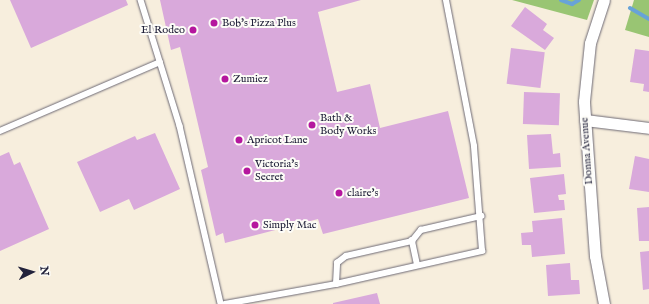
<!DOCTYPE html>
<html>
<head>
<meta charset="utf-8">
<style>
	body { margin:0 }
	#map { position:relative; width:649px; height:304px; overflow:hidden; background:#f7eedd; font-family:"IM FELL English",serif }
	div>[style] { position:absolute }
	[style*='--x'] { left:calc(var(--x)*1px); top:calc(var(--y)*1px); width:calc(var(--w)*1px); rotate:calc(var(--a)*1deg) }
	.green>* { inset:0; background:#99c573 }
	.stream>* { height:4px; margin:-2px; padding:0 2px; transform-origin:2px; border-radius:2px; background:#68a3d8 }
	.building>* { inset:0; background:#d9a9db; transform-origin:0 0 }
	.roads { filter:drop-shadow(0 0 1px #6d6974) drop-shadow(0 0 1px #6d6974) }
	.service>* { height:5.5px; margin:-2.75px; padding:0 2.75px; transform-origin:2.75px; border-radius:2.75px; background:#fff }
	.minor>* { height:11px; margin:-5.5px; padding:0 5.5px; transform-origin:5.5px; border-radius:5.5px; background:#fff }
	.dots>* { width:11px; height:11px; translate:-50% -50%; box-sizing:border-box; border:2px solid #fdfcf7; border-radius:50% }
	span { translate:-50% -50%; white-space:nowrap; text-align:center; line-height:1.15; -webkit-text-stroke:4px #fdfcf7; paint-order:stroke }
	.poi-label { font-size:11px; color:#22223b }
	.left { translate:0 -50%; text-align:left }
	.right { translate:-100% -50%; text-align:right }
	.street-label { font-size:11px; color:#22223b }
	.north { position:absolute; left:12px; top:252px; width:40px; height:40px; -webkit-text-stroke:3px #fdfcf7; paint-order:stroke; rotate:85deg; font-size:11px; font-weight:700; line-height:16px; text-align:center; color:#22223b }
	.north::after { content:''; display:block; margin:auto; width:14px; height:18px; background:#22223b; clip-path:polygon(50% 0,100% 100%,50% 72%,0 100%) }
</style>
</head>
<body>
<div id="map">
	<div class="green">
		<div style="clip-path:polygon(512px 0,594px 0,587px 20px)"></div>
		<div style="clip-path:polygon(634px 0,649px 0,649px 37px,625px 30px)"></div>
	</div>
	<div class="stream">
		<div style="--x:561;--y:0;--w:12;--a:20"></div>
		<div style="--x:572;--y:4;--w:8;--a:-30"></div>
		<div style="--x:630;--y:8;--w:22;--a:30"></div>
	</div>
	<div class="building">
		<div style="clip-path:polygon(10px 0,126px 0,128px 5px,31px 48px)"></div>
		<div style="clip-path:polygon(160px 0,361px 0,318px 12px,337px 92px,370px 84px,380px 128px,448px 111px,469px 198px,323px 234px,318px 219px,225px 243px,223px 233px,216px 236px,201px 170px,208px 167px,180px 47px,171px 50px)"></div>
		<div style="clip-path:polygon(525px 7px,547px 24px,543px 30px,554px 38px,545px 50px,511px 26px)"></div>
		<div style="left:511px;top:48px;width:34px;height:36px;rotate:7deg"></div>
		<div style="clip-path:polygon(635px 49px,649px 51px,649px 92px,643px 91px,644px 84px,630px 82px)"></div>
		<div style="left:524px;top:92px;width:36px;height:32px;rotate:2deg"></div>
		<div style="clip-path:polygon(155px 133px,180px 189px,134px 210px,129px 199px,100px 212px,77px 162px,135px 136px,137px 140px)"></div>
		<div style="clip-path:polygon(551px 134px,553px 154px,560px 153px,561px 167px,529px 169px,527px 135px)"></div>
		<div style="clip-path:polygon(9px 152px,14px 165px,20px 162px,49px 229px,0 251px,0 156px)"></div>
		<div style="clip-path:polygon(635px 156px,649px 159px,649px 192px,629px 189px)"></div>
		<div style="clip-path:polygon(564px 174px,566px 194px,558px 195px,559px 200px,564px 200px,565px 210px,534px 213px,530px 178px)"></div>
		<div style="clip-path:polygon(649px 207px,649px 241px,639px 241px,637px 208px)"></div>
		<div style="clip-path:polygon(562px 218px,565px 254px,532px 257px,531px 245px,522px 245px,521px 233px,533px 232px,532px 221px)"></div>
		<div style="clip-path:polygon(649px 251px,649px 289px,643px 290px,640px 252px)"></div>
		<div style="clip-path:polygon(570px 263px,571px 280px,579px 280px,580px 294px,548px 296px,546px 265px)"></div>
		<div style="clip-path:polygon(377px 293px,380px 304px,333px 304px,333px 303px)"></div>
	</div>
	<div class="roads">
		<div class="service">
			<div style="--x:141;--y:0;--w:132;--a:72.8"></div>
			<div style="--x:180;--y:126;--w:183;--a:77"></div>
			<div style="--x:0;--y:131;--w:174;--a:-23.3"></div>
			<div style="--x:417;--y:265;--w:25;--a:-102"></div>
			<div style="--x:412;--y:241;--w:14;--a:-51"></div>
			<div style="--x:421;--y:230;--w:62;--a:-13.1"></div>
			<div style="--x:336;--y:284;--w:21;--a:-87"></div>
			<div style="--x:337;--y:263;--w:11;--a:-38"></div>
			<div style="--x:346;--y:256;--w:68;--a:-12.8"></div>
			<div style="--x:225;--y:304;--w:113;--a:-10.2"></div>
			<div style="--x:336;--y:284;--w:150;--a:-12.7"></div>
			<div style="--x:482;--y:251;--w:105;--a:-94.4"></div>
			<div style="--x:474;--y:146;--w:149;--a:-100.9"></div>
		</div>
		<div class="minor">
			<div style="--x:585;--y:120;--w:64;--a:7.1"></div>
			<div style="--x:604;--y:304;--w:49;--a:-100.6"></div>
			<div style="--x:595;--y:256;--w:155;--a:-94.1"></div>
			<div style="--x:584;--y:101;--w:58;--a:-84.1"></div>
			<div style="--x:590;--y:43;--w:45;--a:-72"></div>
		</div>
	</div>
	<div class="dots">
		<div style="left:214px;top:23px;background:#b5179e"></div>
		<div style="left:193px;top:30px;background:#b5179e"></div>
		<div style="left:225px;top:79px;background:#b5179e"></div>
		<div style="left:312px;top:125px;background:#b5179e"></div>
		<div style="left:239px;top:140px;background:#b5179e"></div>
		<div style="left:247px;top:171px;background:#b5179e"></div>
		<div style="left:339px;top:193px;background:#b5179e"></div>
		<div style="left:255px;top:225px;background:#b5179e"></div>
	</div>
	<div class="poi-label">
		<span class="left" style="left:222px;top:23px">Bob's Pizza Plus</span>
		<span class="right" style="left:185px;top:30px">El Rodeo</span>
		<span class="left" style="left:233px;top:79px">Zumiez</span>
		<span class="left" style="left:320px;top:125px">Bath &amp;<br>Body Works</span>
		<span class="left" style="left:247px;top:140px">Apricot Lane</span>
		<span class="left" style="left:255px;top:171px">Victoria's<br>Secret</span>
		<span class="left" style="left:347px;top:193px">claire's</span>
		<span class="left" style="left:263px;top:225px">Simply Mac</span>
	</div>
	<div class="street-label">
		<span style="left:587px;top:151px;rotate:-94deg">Donna Avenue</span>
	</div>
	<div class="north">N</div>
</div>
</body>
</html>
